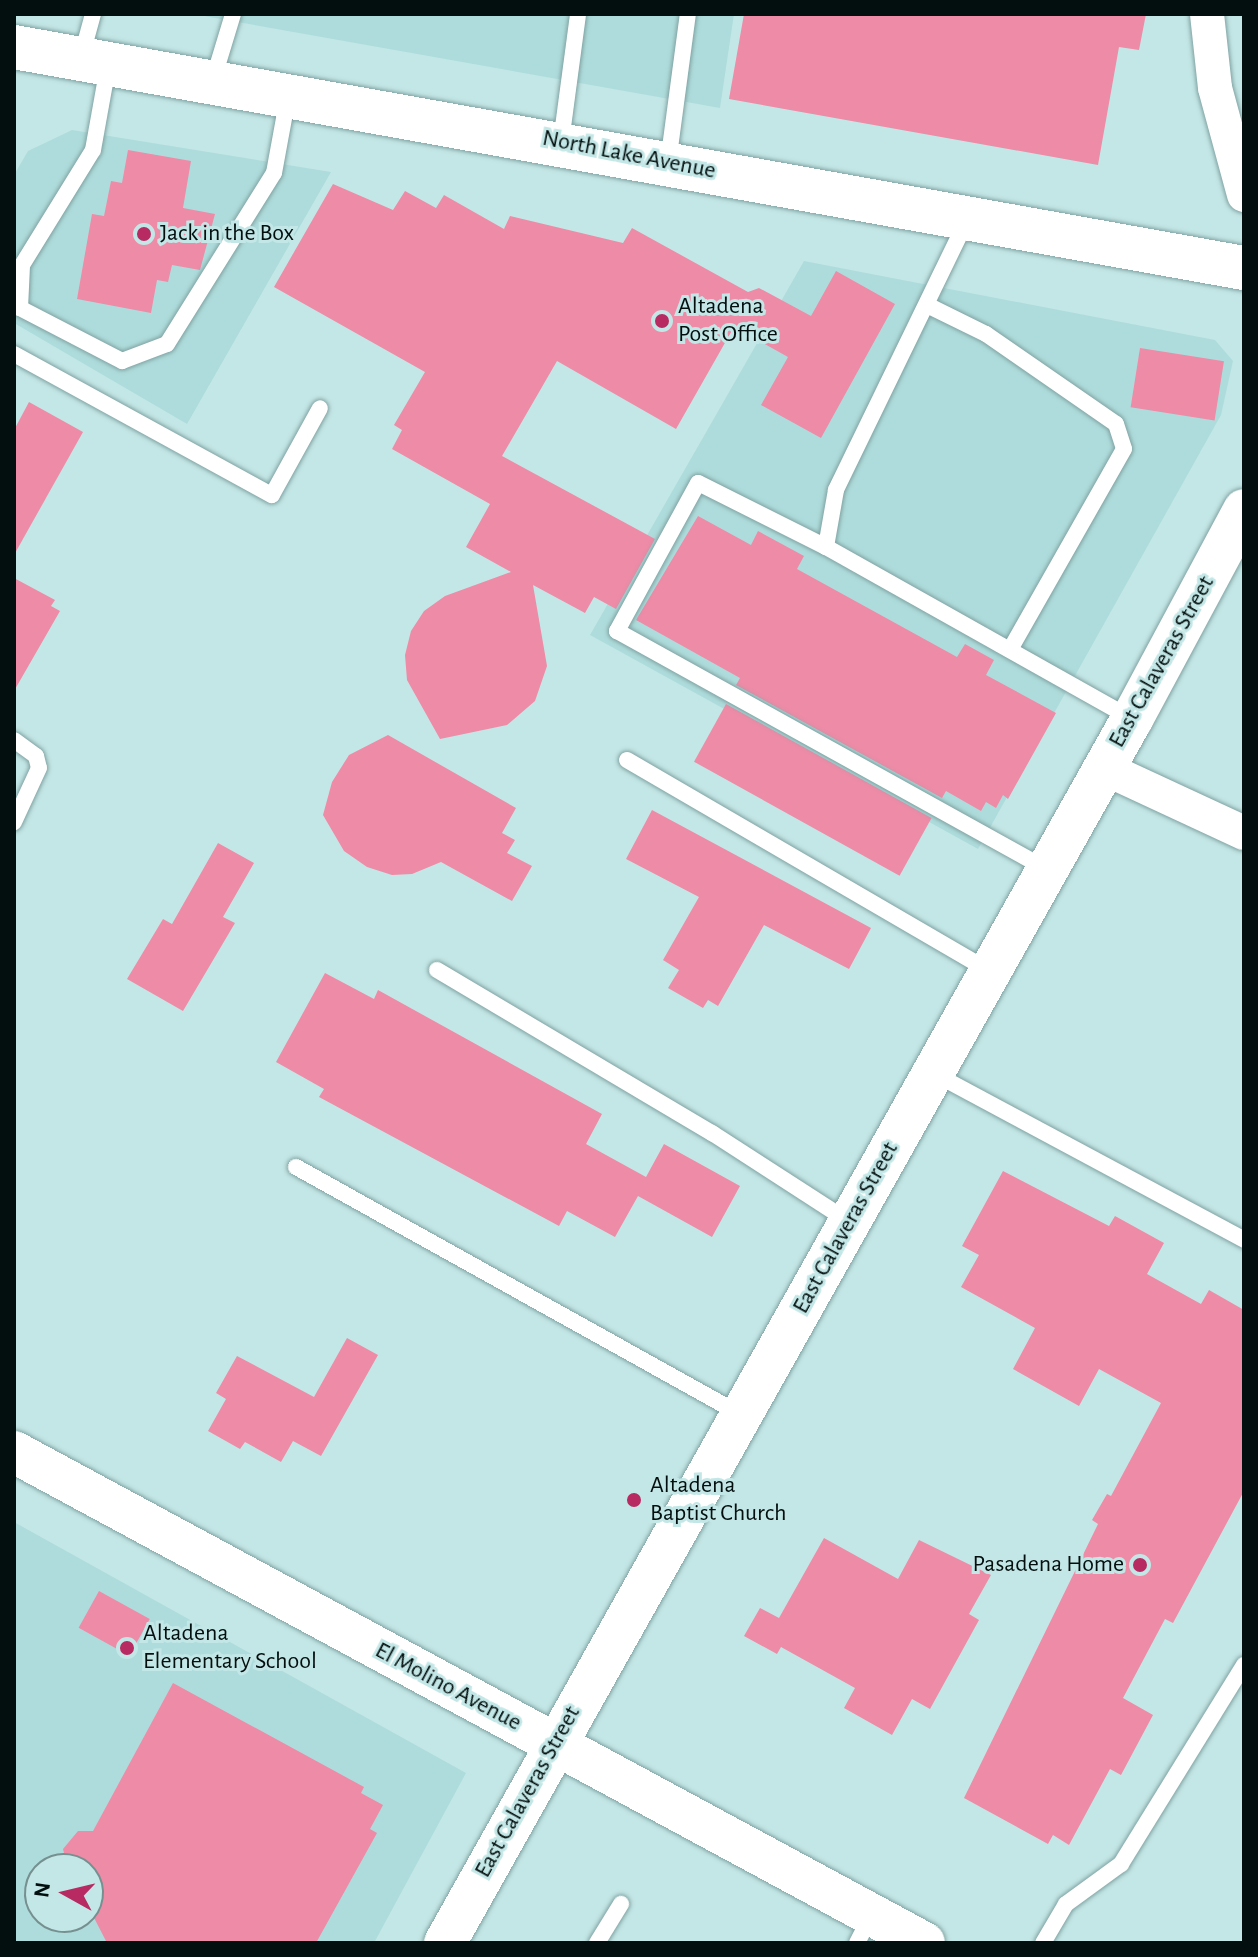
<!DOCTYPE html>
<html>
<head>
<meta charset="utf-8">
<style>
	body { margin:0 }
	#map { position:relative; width:1258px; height:1957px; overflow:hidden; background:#c3e7e6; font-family:"Alegreya Sans",sans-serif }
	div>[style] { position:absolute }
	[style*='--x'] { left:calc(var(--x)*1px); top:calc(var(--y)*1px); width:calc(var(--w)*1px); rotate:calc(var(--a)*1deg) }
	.built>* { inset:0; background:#aedcdc }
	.building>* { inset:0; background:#ee8ba7; transform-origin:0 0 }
	.roads { filter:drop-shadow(0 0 2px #80a2a2) drop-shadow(0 0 2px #80a2a2) }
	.service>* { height:16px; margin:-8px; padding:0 8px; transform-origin:8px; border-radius:8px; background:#fff }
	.minor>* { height:34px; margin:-17px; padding:0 17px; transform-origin:17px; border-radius:17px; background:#fff }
	.tertiary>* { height:42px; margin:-21px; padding:0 21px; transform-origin:21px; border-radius:21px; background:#fff }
	.secondary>* { height:44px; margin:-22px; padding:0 22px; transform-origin:22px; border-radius:22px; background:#fff }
	.dots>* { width:22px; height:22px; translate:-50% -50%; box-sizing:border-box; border:4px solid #c3e7e6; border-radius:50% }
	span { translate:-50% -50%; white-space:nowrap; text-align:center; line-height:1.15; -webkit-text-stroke:6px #c3e7e6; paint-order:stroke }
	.street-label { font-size:24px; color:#030e0e }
	.poi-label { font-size:24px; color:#030e0e }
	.left { translate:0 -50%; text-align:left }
	.right { translate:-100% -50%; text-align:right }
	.frame { position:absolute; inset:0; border:16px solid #030e0e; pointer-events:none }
	.north { position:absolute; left:24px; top:1853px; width:80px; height:80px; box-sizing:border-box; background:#c3e7e6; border:2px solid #769090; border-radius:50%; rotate:278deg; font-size:22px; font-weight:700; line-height:32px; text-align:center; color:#030e0e }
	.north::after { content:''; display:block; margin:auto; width:28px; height:36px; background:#b72b62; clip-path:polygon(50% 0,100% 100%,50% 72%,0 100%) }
</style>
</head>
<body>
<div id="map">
	<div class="built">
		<div style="clip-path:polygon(193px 14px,734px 14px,720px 108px)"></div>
		<div style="clip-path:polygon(72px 130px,331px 172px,187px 424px,14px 323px,14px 175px,28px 151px)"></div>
		<div style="clip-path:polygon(804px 261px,1215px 340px,1233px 361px,1221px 415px,978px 849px,590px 635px)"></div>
		<div style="clip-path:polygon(evenodd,14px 1522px,466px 1773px,374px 1943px,14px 1943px,14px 1522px,40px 1869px,88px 1869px,88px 1917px,40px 1917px,40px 1869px)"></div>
	</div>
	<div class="building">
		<div style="clip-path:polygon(744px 14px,1146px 14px,1139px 50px,1119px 47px,1098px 165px,729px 99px)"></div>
		<div style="clip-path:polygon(128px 150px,191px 161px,183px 208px,215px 214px,200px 270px,172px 265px,168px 282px,157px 280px,151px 313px,77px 299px,92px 214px,104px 216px,111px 181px,122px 183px)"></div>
		<div style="clip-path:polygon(333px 184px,393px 210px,405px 191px,436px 208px,444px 195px,504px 229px,510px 216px,623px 243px,632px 228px,748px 292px,759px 288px,811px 316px,836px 271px,895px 304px,821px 438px,761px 405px,788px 357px,734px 327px,676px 429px,557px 361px,502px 456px,655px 539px,616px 609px,594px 597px,585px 613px,533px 585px,547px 666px,535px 701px,507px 725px,440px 739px,407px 680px,405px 655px,411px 631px,424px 611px,445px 596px,511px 572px,466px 547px,490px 504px,392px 449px,402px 430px,394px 425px,425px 372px,274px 287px)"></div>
		<div style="left:1140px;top:348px;width:85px;height:60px;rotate:9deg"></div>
		<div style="clip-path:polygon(29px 402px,83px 432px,14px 555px,14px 430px)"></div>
		<div style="clip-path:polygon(698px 516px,751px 545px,758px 531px,804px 556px,797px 569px,957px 657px,965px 644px,994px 660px,986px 675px,1056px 713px,1008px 799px,1003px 795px,996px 808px,986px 802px,981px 811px,946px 791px,942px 798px,736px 685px,740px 678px,636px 620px)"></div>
		<div style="clip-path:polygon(14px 578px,55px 600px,51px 606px,60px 611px,14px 691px)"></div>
		<div style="left:726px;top:704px;width:235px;height:66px;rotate:29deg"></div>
		<div style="clip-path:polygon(388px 735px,516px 808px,502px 833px,515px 840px,507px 853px,532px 866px,512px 901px,441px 862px,412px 874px,392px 875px,367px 867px,344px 851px,323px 815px,332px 782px,349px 755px)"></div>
		<div style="clip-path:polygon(652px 810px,871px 928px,849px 969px,764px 925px,718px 1006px,708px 1000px,703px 1008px,668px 988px,679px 970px,663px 960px,699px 897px,626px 859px)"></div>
		<div style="clip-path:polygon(218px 843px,254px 863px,223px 917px,235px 923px,183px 1011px,127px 979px,163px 919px,172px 924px)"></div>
		<div style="clip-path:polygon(325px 973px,374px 999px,378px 990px,602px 1114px,586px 1144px,646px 1177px,664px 1144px,740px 1186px,712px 1237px,638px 1196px,615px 1237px,567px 1211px,559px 1226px,319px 1097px,324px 1089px,276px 1062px)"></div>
		<div style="clip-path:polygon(1003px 1171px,1109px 1226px,1115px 1216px,1164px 1243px,1147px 1274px,1201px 1304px,1209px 1290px,1244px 1310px,1244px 1491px,1173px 1623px,1165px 1619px,1123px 1698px,1153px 1715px,1121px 1775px,1110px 1769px,1069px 1845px,1053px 1835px,1048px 1844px,964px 1798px,1098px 1524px,1092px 1520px,1107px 1494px,1111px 1496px,1161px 1403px,1099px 1369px,1079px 1406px,1013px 1369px,1035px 1328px,961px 1287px,979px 1255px,962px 1246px)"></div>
		<div style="clip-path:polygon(347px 1338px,378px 1355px,321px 1456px,293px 1441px,281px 1462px,245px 1442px,240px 1449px,208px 1431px,226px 1399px,216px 1393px,237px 1356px,314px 1397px)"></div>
		<div style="clip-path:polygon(824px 1538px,898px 1579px,919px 1540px,991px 1575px,969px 1614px,979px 1620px,930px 1709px,912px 1699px,892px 1735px,844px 1708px,855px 1688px,781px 1647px,777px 1654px,744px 1636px,760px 1608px,779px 1618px)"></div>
		<div style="left:99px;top:1591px;width:58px;height:42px;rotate:29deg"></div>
		<div style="clip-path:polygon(173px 1683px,364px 1787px,361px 1793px,383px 1805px,370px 1829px,377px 1833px,316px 1943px,107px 1943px,88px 1906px,88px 1869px,68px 1869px,63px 1849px,78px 1831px,93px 1831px)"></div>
	</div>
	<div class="roads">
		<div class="service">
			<div style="--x:81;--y:58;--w:46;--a:-74.7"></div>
			<div style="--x:213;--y:80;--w:69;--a:-73.1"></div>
			<div style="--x:561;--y:142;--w:129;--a:-82.4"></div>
			<div style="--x:668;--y:163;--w:150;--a:-82.4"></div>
			<div style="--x:966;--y:222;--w:298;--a:115.9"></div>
			<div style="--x:836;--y:490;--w:58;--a:100"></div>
			<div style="--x:826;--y:547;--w:351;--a:29.3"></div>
			<div style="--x:14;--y:305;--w:122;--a:27.4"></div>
			<div style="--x:122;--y:361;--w:48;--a:-20.7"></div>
			<div style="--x:167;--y:344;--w:202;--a:-58"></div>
			<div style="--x:274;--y:173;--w:77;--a:-79.6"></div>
			<div style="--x:927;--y:305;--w:66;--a:26.2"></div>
			<div style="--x:986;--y:334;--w:158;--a:34.7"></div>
			<div style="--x:1116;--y:424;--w:26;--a:72"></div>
			<div style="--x:1124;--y:449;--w:231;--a:119.6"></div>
			<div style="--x:20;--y:308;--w:43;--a:-87.3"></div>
			<div style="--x:22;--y:265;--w:135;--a:-58.3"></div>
			<div style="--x:93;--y:150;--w:84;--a:-79.8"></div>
			<div style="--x:14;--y:354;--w:294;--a:28.7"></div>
			<div style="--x:272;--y:495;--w:99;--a:-61.1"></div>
			<div style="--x:826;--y:547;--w:143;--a:-153.4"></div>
			<div style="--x:698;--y:483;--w:169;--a:118.7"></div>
			<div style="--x:617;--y:631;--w:491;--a:29"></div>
			<div style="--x:14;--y:740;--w:27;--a:36"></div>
			<div style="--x:36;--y:756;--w:12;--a:76"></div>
			<div style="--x:39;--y:768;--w:60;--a:114.8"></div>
			<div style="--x:627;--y:760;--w:419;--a:30.2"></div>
			<div style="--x:437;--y:970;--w:320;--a:30.7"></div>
			<div style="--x:712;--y:1133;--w:162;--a:32.9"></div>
			<div style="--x:935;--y:1074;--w:351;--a:28.2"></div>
			<div style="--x:296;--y:1167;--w:508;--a:29.09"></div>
			<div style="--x:597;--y:1943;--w:46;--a:-58.4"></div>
			<div style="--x:857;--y:1943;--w:30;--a:-63"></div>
			<div style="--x:1043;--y:1943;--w:45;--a:-59.5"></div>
			<div style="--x:1066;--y:1904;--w:68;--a:-36"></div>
			<div style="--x:1121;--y:1864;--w:234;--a:-58.3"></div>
		</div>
		<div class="minor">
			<div style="--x:1207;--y:14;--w:74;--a:83.8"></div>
			<div style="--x:1215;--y:88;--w:111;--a:74.8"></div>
			<div style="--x:1104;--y:768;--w:154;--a:24.9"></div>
		</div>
		<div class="tertiary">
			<div style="--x:14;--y:1452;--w:1034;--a:28.35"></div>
			<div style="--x:445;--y:1943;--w:1404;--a:-60.7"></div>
			<div style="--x:1132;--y:719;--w:237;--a:-61.8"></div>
		</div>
		<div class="secondary">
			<div style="--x:14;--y:47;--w:1250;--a:10.19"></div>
		</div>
	</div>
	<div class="dots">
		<div style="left:144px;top:234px;background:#b72b62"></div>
		<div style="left:662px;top:321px;background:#b72b62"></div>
		<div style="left:634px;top:1500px;background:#b72b62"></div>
		<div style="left:1140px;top:1565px;background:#b72b62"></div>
		<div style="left:127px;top:1648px;background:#b72b62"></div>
	</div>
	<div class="street-label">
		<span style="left:629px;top:155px;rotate:11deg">North Lake Avenue</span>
		<span style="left:1162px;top:662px;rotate:-61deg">East Calaveras Street</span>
		<span style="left:846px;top:1228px;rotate:-61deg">East Calaveras Street</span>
		<span style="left:448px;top:1687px;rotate:28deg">El Molino Avenue</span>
		<span style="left:528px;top:1792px;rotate:-61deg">East Calaveras Street</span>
	</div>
	<div class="poi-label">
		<span class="left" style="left:160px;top:234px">Jack in the Box</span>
		<span class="left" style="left:678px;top:321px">Altadena<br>Post Office</span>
		<span class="left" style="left:650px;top:1500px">Altadena<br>Baptist Church</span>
		<span class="right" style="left:1124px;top:1565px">Pasadena Home</span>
		<span class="left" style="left:143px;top:1648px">Altadena<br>Elementary School</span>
	</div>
	<div class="frame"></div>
	<div class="north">N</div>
</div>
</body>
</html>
